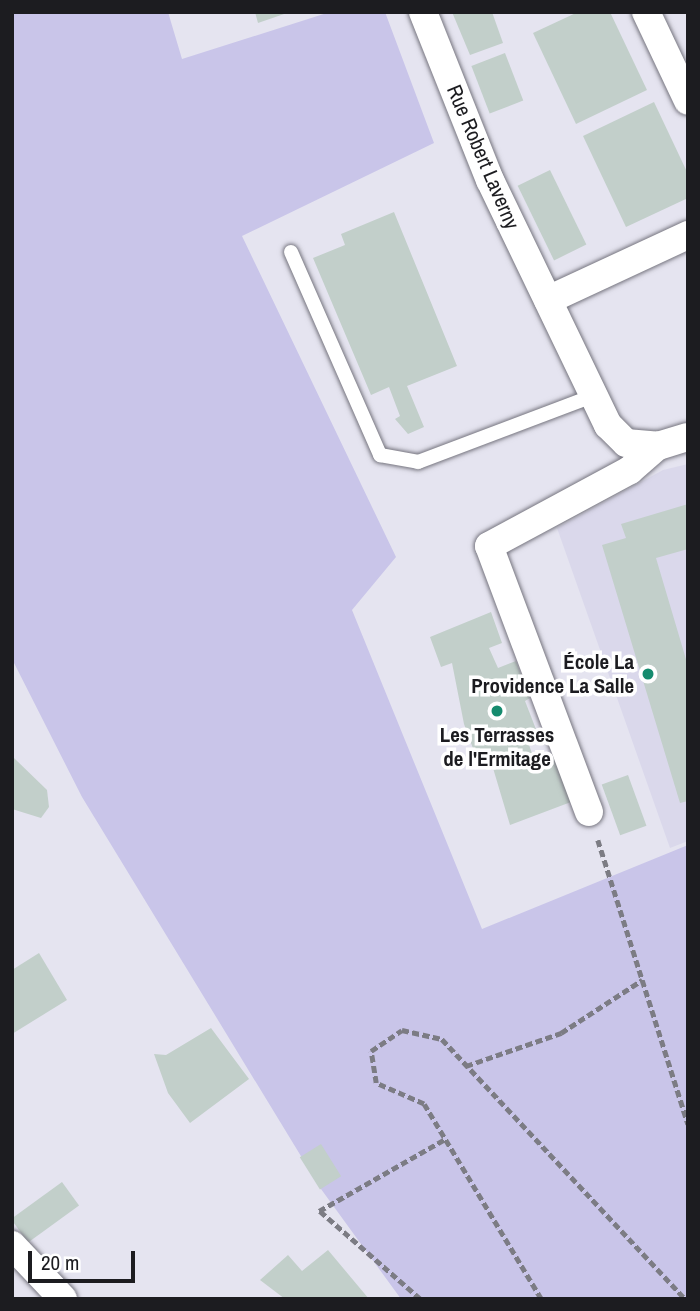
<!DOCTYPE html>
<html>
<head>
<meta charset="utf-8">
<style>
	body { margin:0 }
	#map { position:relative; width:700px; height:1311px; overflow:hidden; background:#e5e4f0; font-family:"Archivo Narrow",sans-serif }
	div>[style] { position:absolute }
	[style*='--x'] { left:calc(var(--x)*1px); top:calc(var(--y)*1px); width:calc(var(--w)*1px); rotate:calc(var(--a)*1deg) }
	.built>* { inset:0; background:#dad8eb }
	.green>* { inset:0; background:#c9c5e9 }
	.building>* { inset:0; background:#c2cfca; transform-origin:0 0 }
	.path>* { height:4.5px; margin-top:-2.25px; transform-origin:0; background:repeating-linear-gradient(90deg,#7c7c84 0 7px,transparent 0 10.5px) }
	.roads { filter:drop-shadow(0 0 2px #76757f) drop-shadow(0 0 2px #76757f) }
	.lane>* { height:14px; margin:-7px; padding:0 7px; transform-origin:7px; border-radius:7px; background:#fff }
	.street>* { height:28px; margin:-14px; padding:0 14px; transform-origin:14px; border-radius:14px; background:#fff }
	.dots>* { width:19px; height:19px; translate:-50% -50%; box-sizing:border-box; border:4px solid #fff; border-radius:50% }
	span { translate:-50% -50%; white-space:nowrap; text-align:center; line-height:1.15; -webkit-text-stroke:7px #fff; paint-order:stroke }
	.street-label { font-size:21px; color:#1c1c20 }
	.poi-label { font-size:21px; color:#1c1c20; font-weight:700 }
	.right { translate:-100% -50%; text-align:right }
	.frame { position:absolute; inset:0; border:14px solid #1c1c20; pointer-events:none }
	.scale { position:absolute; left:28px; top:1251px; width:107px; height:32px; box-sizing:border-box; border:4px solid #1c1c20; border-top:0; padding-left:9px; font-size:21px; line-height:24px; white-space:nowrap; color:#1c1c20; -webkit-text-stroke:5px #fff; paint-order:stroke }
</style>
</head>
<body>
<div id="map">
	<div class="built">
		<div style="clip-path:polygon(688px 464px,688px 841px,670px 848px,557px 528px,663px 470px)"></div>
	</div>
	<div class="green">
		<div style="clip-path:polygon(12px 12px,168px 12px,182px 59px,330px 12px,385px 12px,434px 143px,242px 236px,396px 557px,352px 610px,482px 929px,688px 845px,688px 1299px,401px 1299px,321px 1189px,82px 797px,12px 659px)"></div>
	</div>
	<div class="building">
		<div style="clip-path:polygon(255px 12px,287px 12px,287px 13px,258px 23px)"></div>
		<div style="clip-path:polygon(452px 12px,492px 12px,503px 43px,470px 55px)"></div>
		<div style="clip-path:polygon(578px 12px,610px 12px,647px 90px,576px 124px,533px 33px)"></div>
		<div style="left:505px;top:53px;width:51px;height:36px;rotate:69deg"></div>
		<div style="clip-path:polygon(654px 102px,688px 174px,688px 198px,626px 227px,583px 136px)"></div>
		<div style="left:550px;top:170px;width:83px;height:36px;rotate:64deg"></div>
		<div style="clip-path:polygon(394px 212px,457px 366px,407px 386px,424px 427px,408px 434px,395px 419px,400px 416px,389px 387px,371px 395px,313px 258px,345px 245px,341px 234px)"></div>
		<div style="clip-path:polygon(688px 504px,688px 549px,656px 558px,688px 666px,688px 801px,680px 803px,602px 545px,626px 538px,621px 524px)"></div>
		<div style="clip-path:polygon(491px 612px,502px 643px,489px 648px,498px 668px,516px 661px,530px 698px,525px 701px,539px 737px,528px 742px,535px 762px,553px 756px,571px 802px,510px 825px,490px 758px,478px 762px,464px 724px,452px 663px,441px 667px,430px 637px)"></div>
		<div style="clip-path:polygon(14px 758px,47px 790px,49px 807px,41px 818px,12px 809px)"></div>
		<div style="left:628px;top:775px;width:54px;height:28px;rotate:70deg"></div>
		<div style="clip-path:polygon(39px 953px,67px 1000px,12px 1034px,12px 970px)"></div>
		<div style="clip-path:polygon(211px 1028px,249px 1079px,190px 1123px,168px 1093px,154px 1054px,166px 1055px)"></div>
		<div style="left:321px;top:1144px;width:38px;height:25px;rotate:58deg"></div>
		<div style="left:62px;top:1182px;width:29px;height:63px;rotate:54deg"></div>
		<div style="clip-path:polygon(328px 1250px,369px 1299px,285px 1299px,260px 1280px,288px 1255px,302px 1271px)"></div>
	</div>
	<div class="path">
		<div style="--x:598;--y:840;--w:298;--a:72.4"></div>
		<div style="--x:466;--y:1066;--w:101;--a:-19.2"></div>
		<div style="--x:561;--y:1033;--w:97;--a:-33.2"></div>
		<div style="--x:420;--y:1299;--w:134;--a:-138.9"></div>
		<div style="--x:319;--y:1211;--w:145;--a:-29.7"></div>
		<div style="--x:541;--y:1299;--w:227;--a:-121"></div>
		<div style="--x:424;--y:1104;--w:52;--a:-156.4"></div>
		<div style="--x:376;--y:1083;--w:32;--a:-99"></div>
		<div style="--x:371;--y:1051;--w:37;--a:-34"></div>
		<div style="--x:402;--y:1030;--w:41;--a:12.7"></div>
		<div style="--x:442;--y:1039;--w:356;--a:46.9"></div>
	</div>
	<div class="roads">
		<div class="lane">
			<div style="--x:291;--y:252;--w:222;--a:66.3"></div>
			<div style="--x:380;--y:455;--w:39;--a:10"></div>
			<div style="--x:418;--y:462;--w:189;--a:-20.7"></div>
		</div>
		<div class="street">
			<div style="--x:423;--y:12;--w:181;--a:68.3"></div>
			<div style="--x:490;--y:180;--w:272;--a:64.3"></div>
			<div style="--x:608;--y:425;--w:25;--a:45"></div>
			<div style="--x:626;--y:443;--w:32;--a:5"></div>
			<div style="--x:658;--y:446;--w:31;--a:-17"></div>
			<div style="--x:646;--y:12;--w:98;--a:64.7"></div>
			<div style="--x:548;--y:300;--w:154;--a:-24.9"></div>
			<div style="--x:589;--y:812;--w:284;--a:-110.6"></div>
			<div style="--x:489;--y:546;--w:160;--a:-28.3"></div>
			<div style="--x:630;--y:470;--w:37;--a:-41"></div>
			<div style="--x:12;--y:1245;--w:74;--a:46.6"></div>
		</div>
	</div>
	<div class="dots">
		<div style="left:648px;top:674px;background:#158b6e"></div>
		<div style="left:497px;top:711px;background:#158b6e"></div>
	</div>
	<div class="street-label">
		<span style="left:483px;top:157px;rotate:67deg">Rue Robert Laverny</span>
	</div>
	<div class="poi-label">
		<span class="right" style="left:634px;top:674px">École La<br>Providence La Salle</span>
		<span style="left:497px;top:747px">Les Terrasses<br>de l'Ermitage</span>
	</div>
	<div class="frame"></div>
	<div class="scale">20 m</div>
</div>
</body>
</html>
